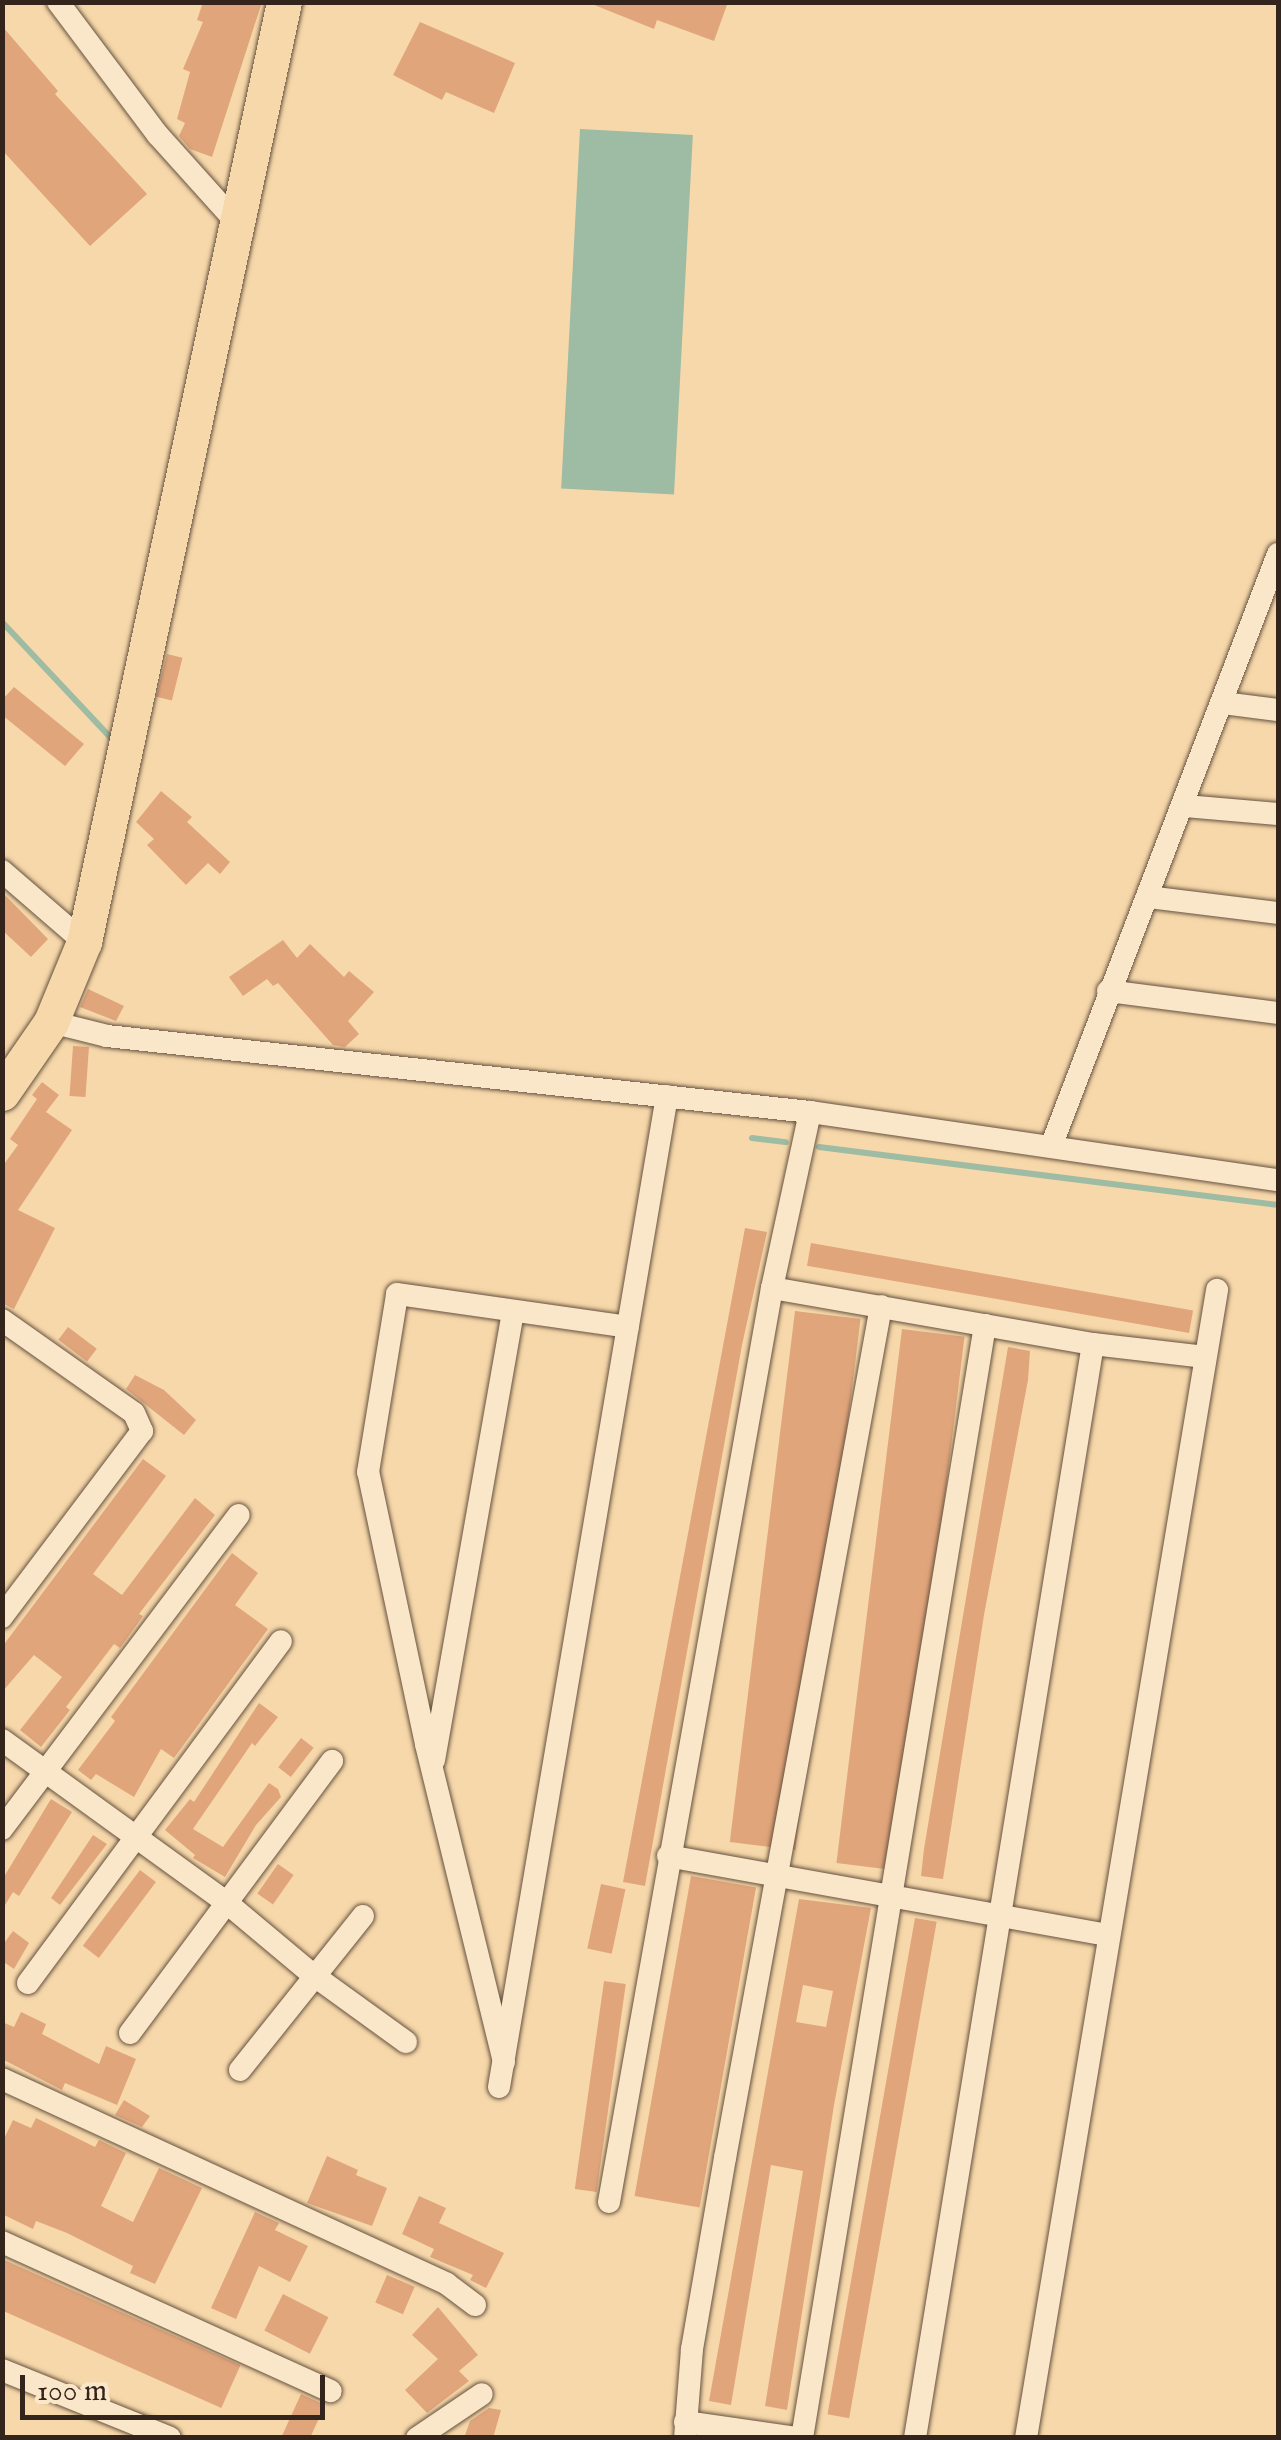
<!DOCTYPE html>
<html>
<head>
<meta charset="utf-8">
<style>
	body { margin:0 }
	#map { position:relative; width:1281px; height:2440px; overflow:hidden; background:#f7d8aa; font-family:"IM FELL English",serif }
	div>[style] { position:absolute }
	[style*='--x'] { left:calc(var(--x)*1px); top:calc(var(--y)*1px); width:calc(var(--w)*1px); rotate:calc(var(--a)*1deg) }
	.water>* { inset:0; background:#9ebba3; transform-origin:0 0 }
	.stream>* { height:6px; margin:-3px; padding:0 3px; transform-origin:3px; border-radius:3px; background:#9ebba3 }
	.building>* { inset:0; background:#e1a57b; transform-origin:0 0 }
	.roads { filter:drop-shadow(0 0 2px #655240) drop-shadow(0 0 2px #655240) }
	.minor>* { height:22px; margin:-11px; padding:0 11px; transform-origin:11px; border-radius:11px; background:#fae6c8 }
	.primary>* { height:35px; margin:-17.5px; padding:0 17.5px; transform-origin:17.5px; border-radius:17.5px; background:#f7d8aa }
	span { translate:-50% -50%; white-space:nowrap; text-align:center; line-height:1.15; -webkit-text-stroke:10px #fae6c8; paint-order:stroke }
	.frame { position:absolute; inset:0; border:5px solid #34251c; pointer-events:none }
	.scale { position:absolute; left:20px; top:2375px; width:305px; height:45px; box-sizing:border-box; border:5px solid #34251c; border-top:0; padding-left:12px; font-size:30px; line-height:35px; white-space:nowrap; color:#34251c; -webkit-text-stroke:8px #fae6c8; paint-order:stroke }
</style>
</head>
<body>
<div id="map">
	<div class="water">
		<div style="left:580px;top:129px;width:113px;height:360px;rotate:3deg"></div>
	</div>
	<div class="stream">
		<div style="--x:2;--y:622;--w:158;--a:46.8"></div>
		<div style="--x:752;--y:1138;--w:34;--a:7"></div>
		<div style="--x:819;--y:1147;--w:463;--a:7.2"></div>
	</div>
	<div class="building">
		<div style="clip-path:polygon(203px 2px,262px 2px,212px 157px,190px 149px,179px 136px,185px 123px,177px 119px,190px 72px,183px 69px,203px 22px,197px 20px)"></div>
		<div style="clip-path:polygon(587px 2px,728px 2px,714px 41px,657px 20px,654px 29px)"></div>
		<div style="clip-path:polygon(420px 22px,515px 63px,494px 113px,446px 92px,442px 100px,393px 75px)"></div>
		<div style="clip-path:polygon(2px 26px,58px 91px,55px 94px,147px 194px,90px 246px,2px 150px)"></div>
		<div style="left:167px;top:654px;width:16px;height:44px;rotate:14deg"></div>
		<div style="clip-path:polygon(14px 687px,84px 744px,65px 766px,2px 715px,2px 700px)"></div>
		<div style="clip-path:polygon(161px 791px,192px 817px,187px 822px,230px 862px,220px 874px,208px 863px,186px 885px,147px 845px,154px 839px,136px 822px)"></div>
		<div style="clip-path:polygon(2px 892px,48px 939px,31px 957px,2px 930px)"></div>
		<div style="clip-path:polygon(283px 940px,297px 958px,310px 944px,344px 977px,349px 971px,374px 992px,348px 1021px,359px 1034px,345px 1047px,333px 1045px,278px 983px,273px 986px,267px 979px,243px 996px,229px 977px)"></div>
		<div style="clip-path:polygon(88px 989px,124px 1006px,116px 1021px,80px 1007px)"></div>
		<div style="left:73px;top:1046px;width:16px;height:50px;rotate:4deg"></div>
		<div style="clip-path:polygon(42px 1082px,59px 1095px,46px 1112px,72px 1130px,18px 1210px,55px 1228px,14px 1309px,2px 1303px,2px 1167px,18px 1145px,10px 1139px,37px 1099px,32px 1095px)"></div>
		<div style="clip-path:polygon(745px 1228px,767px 1232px,742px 1345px,645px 1886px,623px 1882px)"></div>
		<div style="left:811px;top:1243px;width:388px;height:23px;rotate:10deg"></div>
		<div style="left:795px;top:1311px;width:66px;height:535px;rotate:7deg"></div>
		<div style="left:68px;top:1327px;width:36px;height:16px;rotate:37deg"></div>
		<div style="left:902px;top:1329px;width:63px;height:538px;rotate:7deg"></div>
		<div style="clip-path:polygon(1008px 1347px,1030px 1351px,1028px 1380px,984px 1615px,943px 1879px,921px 1876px,924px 1849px)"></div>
		<div style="clip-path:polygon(135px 1375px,164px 1390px,196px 1420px,184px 1435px,126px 1389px)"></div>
		<div style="clip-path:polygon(143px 1459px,166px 1476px,93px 1574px,122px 1595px,195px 1498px,215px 1515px,139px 1614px,143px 1616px,120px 1648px,114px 1644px,66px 1707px,70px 1710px,41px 1747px,20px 1730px,62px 1677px,34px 1655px,2px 1692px,2px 1647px)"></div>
		<div style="clip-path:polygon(232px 1553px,258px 1573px,235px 1605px,268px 1629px,174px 1758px,161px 1749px,134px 1797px,96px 1774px,91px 1780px,78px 1770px,115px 1721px,111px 1717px)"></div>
		<div style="clip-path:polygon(259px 1703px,278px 1717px,255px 1746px,252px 1743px,193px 1829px,223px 1847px,269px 1783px,278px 1789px,281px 1797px,256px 1825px,225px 1877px,193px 1858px,195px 1855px,165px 1830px,190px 1799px,194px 1802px)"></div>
		<div style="left:301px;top:1738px;width:16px;height:37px;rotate:38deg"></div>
		<div style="clip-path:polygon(51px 1799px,72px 1812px,19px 1896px,13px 1892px,2px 1910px,2px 1880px)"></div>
		<div style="clip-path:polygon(93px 1835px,107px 1844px,60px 1905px,51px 1898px)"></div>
		<div style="left:278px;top:1864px;width:19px;height:36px;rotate:35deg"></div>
		<div style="left:140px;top:1870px;width:20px;height:95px;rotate:37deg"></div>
		<div style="left:691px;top:1876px;width:66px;height:325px;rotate:10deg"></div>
		<div style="left:601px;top:1884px;width:25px;height:66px;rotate:12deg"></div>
		<div style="clip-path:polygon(evenodd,799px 1899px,871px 1908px,834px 2105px,787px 2410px,765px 2406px,803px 2171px,771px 2165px,731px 2405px,709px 2401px,799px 1899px,803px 1985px,833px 1991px,826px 2027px,796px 2022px,803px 1985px)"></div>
		<div style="left:915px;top:1918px;width:22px;height:504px;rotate:10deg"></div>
		<div style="clip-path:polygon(13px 1931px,29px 1943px,14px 1969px,2px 1961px,2px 1946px)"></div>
		<div style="left:604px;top:1981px;width:22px;height:210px;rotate:8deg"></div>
		<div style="clip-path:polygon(21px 2012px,46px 2024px,42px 2034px,99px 2064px,106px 2046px,136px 2059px,117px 2105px,65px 2083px,62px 2090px,2px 2059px,2px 2022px,14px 2027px)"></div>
		<div style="clip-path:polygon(124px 2100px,150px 2116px,142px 2127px,115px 2115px)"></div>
		<div style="clip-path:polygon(36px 2118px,95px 2147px,99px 2140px,126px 2153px,101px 2206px,133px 2222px,159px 2168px,202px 2188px,155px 2284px,130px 2273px,133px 2266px,67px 2233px,36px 2221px,33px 2229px,2px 2214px,2px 2143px,13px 2120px,31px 2128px)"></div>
		<div style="clip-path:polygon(327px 2156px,358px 2170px,356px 2175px,387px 2188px,372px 2226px,307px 2203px)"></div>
		<div style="clip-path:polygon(419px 2196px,446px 2208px,439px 2223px,504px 2253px,486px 2288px,470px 2280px,473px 2275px,430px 2257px,434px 2249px,402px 2234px)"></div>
		<div style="clip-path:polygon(255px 2212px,279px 2223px,275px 2230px,308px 2246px,290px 2282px,259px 2266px,236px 2319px,211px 2308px)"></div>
		<div style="left:2px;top:2259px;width:261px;height:47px;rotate:24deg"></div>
		<div style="left:387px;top:2275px;width:30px;height:30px;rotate:23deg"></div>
		<div style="left:283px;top:2294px;width:51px;height:41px;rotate:27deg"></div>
		<div style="clip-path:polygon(438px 2307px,478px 2355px,459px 2371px,469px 2381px,427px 2413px,405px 2390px,438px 2359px,412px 2335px)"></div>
		<div style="clip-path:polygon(301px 2394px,325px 2405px,310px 2438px,281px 2438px)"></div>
		<div style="clip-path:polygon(489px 2408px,501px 2410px,493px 2438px,464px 2438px,470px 2421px)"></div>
	</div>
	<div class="roads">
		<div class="minor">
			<div style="--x:58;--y:2;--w:166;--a:53.1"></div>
			<div style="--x:158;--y:135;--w:117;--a:48.1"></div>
			<div style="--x:1223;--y:703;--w:55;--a:7.3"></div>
			<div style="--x:1185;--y:806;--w:93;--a:4.9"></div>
			<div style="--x:2;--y:871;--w:108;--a:40.9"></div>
			<div style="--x:1148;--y:897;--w:131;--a:7"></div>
			<div style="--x:1108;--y:991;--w:171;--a:7.4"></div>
			<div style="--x:51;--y:1022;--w:58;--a:14"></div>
			<div style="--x:107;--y:1036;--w:707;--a:6.17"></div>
			<div style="--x:810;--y:1112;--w:473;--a:8.3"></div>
			<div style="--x:1052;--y:1144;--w:632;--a:-69.04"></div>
			<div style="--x:772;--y:1288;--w:326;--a:9.9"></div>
			<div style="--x:1093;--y:1344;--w:113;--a:6.6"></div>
			<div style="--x:2;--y:1320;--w:161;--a:35.2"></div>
			<div style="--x:134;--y:1413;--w:20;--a:66"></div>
			<div style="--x:142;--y:1431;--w:233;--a:127"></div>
			<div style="--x:2;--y:1740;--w:278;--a:35.9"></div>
			<div style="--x:227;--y:1903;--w:111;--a:39.9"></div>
			<div style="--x:312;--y:1974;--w:116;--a:35.9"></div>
			<div style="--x:434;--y:1760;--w:456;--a:-80"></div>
			<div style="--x:2;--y:1829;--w:393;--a:-53"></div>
			<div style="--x:668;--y:1856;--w:446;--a:10.2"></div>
			<div style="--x:28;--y:1983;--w:425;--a:-53.5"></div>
			<div style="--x:130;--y:2033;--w:339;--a:-53.4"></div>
			<div style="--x:504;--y:2062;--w:327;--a:-103.8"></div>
			<div style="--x:426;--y:1744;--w:278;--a:-102"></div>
			<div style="--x:368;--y:1472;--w:180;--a:-80.7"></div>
			<div style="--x:397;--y:1294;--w:233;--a:8.1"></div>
			<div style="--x:240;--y:2070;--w:197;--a:-51.4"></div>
			<div style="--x:2;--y:2079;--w:490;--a:24.7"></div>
			<div style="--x:447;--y:2284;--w:35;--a:37"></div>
			<div style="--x:499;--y:2087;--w:1005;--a:-80.38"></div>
			<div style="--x:609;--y:2202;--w:928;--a:-79.89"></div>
			<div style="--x:772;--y:1288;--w:180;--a:-77.8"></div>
			<div style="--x:2;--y:2242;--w:361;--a:24.4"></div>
			<div style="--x:2;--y:2370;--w:181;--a:22"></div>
			<div style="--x:685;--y:2422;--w:114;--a:8.1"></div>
			<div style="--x:417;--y:2438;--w:78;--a:-34.1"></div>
			<div style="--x:685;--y:2438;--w:89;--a:-85.5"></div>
			<div style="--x:692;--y:2349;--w:194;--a:-80.2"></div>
			<div style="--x:725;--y:2158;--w:866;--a:-79.62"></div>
			<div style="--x:802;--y:2438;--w:1128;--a:-80.66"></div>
			<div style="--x:915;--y:2438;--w:1108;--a:-80.76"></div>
			<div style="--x:1026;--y:2438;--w:1164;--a:-80.55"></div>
		</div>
		<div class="primary">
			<div style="--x:2;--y:1093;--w:86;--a:-55.4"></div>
			<div style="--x:51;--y:1022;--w:87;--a:-67.6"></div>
			<div style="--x:84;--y:942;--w:961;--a:-77.99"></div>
		</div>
	</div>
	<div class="frame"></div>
	<div class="scale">100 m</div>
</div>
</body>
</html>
